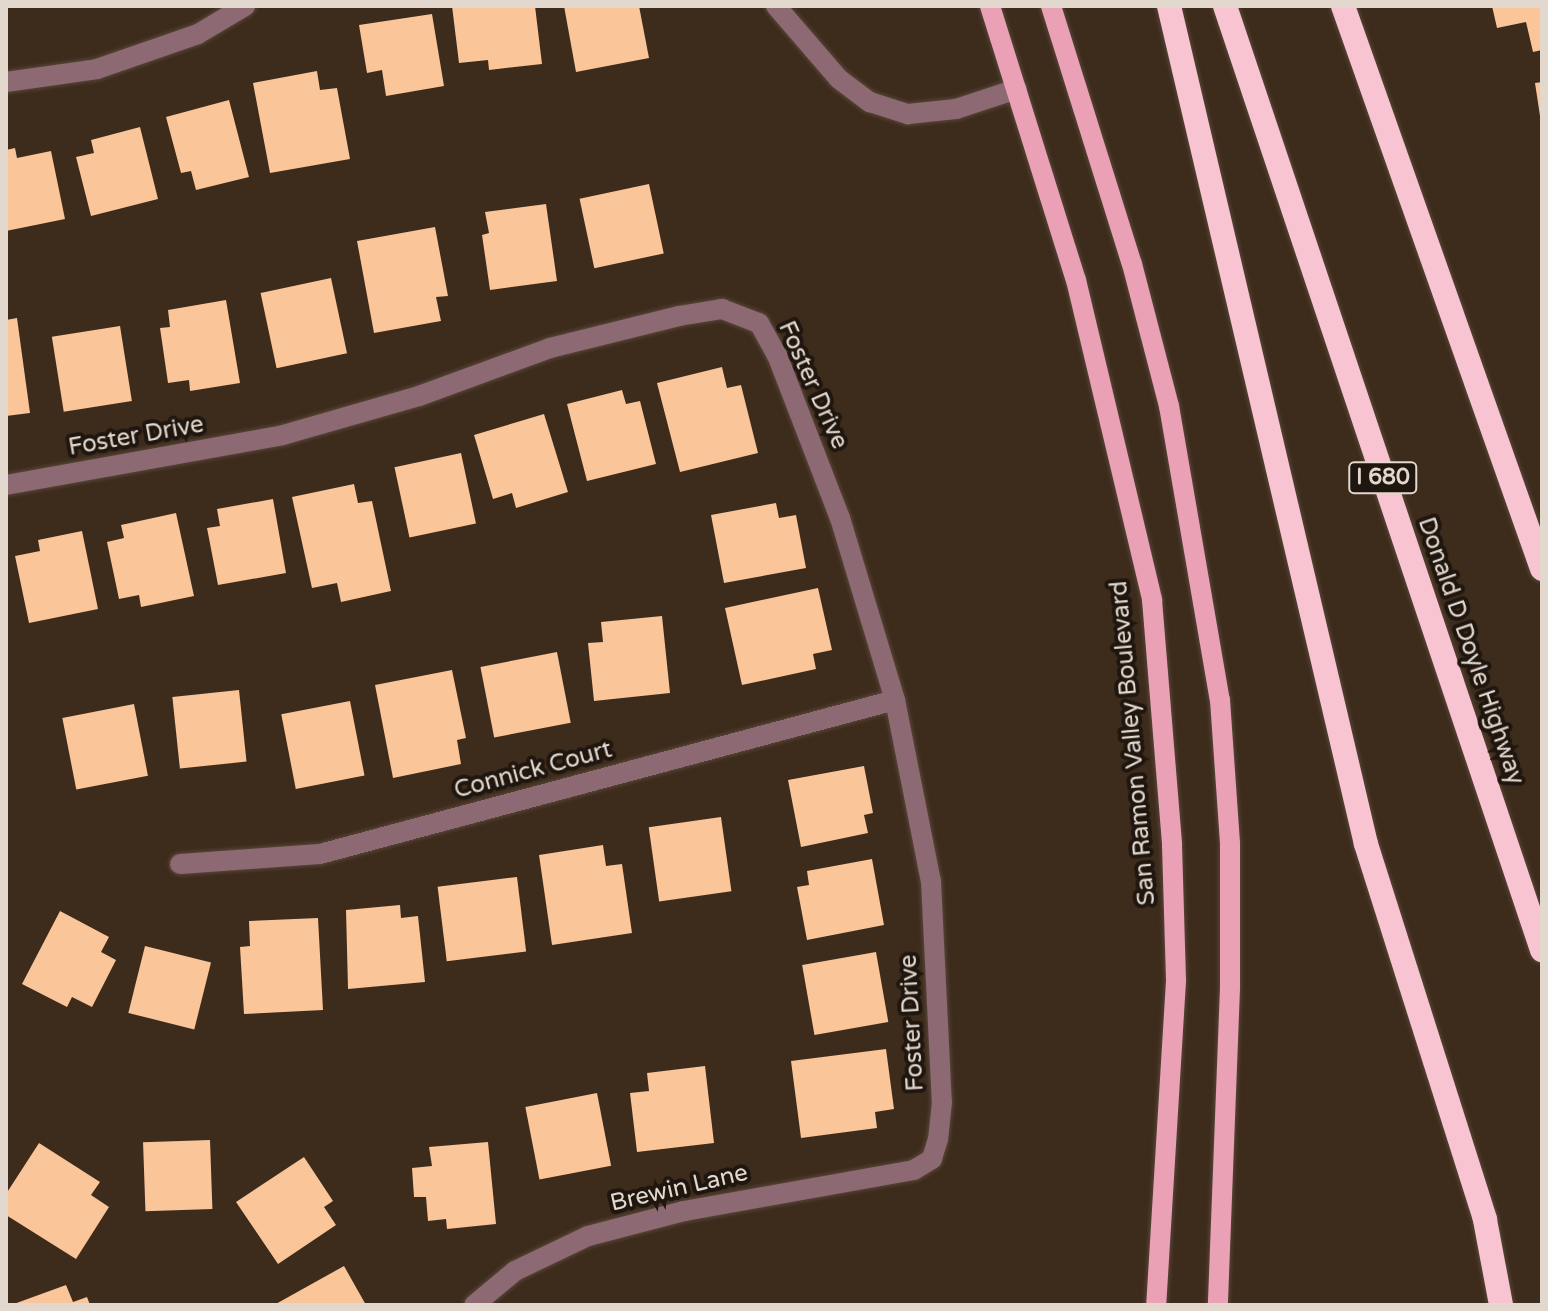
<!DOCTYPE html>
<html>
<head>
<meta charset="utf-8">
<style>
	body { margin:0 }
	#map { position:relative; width:1548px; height:1311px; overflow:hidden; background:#3d2b1c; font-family:"Varela Round",sans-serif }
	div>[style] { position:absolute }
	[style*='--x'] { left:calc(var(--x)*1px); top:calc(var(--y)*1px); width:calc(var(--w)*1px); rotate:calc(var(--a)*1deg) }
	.building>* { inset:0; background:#fac598; transform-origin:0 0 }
	.roads { filter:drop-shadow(0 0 2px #584738) drop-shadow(0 0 2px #584738) }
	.minor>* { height:20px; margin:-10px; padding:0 10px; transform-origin:10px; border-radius:10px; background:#8d6973 }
	.major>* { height:20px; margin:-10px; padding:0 10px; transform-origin:10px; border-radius:10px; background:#eaa1b6 }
	.highway>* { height:24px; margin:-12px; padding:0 12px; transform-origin:12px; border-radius:12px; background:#f9c4d2 }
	span { translate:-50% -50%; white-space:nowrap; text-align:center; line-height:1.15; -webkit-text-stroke:8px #1e160f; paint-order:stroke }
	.shield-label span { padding:2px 6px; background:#1e160f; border:2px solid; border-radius:6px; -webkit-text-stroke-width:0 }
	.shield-label { font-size:22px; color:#e3d8ce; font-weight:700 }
	.street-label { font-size:24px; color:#e3d8ce }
	.frame { position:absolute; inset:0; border:8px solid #e3d8ce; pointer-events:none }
</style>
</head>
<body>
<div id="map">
	<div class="building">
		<div style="clip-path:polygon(452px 6px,535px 6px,542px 64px,489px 70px,488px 60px,459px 63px)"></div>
		<div style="clip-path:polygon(564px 6px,639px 6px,649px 58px,576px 72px)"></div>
		<div style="clip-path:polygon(1492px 6px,1542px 6px,1542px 50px,1533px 52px,1526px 22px,1497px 28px)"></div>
		<div style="clip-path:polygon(432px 14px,444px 86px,386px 96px,382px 70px,367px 73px,359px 25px)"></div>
		<div style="clip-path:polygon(317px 71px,320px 90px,337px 88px,350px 159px,270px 173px,253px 83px)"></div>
		<div style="clip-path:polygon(1542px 82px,1542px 116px,1540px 116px,1535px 83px)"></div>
		<div style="clip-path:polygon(229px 100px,249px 177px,196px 190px,191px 171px,181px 173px,166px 117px)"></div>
		<div style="clip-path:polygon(140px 127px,158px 199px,91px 216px,76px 157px,94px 153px,91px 140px)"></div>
		<div style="clip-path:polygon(15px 148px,17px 158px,51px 151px,65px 219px,6px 231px,6px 150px)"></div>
		<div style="left:649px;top:184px;width:71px;height:71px;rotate:78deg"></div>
		<div style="clip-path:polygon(546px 204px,557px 281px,490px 290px,482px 235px,489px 233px,485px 212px)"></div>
		<div style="clip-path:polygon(435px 227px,448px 296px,436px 297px,441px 321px,374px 333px,357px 241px)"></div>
		<div style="left:331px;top:278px;width:77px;height:72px;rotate:78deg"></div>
		<div style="clip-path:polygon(226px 300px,240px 383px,190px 391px,189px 380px,168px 383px,160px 328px,170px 327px,168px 310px)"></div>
		<div style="clip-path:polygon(17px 318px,30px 413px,6px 416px,6px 320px)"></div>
		<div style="left:120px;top:326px;width:76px;height:69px;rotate:81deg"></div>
		<div style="clip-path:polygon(722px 367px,727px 388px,741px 385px,758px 453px,680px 472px,657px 383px)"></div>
		<div style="clip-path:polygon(622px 390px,626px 404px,640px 401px,656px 464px,587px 481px,567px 404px)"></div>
		<div style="clip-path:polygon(544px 414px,568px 492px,516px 508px,512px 493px,493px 499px,474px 435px)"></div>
		<div style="left:461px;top:453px;width:72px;height:68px;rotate:78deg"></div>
		<div style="clip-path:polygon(354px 484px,358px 503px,372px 501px,391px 591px,341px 602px,337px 583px,312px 588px,292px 497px)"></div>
		<div style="clip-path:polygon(273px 499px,286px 573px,218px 585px,207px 528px,220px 526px,217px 509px)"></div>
		<div style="clip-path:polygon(776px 503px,779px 518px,796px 515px,806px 568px,724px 583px,711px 515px)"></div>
		<div style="clip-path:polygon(176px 513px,194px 596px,141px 607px,139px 595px,119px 599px,107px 542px,124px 538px,121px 525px)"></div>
		<div style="clip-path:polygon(82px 531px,98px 609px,29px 623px,15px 556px,40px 551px,38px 540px)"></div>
		<div style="clip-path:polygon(818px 588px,832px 650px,813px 654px,816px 669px,742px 685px,725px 608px)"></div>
		<div style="clip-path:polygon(662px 616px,670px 693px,594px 701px,588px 643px,603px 642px,601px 622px)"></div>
		<div style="left:557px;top:652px;width:72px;height:78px;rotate:79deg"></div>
		<div style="clip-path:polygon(452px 670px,466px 738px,457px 740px,461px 764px,393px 778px,375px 685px)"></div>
		<div style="left:239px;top:690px;width:72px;height:67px;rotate:84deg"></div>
		<div style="left:350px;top:701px;width:76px;height:70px;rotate:79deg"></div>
		<div style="left:134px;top:704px;width:73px;height:73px;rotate:79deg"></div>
		<div style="clip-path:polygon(864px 766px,873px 813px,864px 815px,868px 833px,801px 847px,788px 780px)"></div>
		<div style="left:721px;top:817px;width:75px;height:73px;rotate:82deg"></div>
		<div style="clip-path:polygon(603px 845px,606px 866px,622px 864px,632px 933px,552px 945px,539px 855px)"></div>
		<div style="clip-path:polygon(872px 859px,884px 925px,807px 940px,797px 887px,809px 885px,807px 871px)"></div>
		<div style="left:517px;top:877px;width:75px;height:80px;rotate:83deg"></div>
		<div style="clip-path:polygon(400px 905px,401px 918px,418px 916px,425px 982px,348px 989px,346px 910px)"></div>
		<div style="clip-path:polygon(60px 911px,109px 937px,101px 952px,116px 960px,92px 1007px,72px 997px,67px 1007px,22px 984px)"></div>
		<div style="clip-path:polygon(318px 918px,323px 1010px,244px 1014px,240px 947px,250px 946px,249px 921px)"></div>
		<div style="left:145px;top:946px;width:68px;height:69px;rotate:14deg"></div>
		<div style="left:876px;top:952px;width:71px;height:75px;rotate:80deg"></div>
		<div style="clip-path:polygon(886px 1049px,894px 1109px,875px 1112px,877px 1128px,801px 1138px,791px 1061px)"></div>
		<div style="clip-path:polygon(705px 1066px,714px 1143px,637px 1152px,630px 1093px,649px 1091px,647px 1073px)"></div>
		<div style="left:597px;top:1093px;width:74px;height:73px;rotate:79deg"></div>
		<div style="left:210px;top:1140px;width:69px;height:67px;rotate:88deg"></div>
		<div style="clip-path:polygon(488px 1142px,496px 1224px,447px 1229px,446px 1219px,428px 1221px,426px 1197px,414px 1197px,412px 1168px,432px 1166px,429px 1147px)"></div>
		<div style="clip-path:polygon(39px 1143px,100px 1182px,91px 1195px,109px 1207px,76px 1259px,6px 1215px,6px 1194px)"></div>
		<div style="clip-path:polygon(304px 1157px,333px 1201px,324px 1207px,336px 1225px,278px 1264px,236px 1202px)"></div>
		<div style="clip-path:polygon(344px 1266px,366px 1305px,274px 1305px)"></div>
		<div style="clip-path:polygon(66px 1285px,73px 1302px,87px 1297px,90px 1305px,11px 1305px)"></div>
	</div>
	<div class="roads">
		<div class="minor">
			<div style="--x:776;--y:6;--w:96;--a:49.2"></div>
			<div style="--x:839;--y:79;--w:39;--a:37"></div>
			<div style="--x:870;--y:102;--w:40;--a:18"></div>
			<div style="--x:908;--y:114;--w:48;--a:-5.9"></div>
			<div style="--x:956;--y:109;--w:64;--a:-18.2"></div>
			<div style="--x:6;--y:82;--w:92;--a:-8.1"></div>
			<div style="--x:97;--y:69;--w:107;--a:-19.1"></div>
			<div style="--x:198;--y:34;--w:55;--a:-30.8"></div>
			<div style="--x:6;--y:485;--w:281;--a:-10.2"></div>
			<div style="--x:283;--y:435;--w:141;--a:-16"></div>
			<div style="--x:419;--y:396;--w:140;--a:-20.1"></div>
			<div style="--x:550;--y:348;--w:133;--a:-13.9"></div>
			<div style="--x:679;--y:316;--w:44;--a:-9.2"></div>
			<div style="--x:722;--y:309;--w:40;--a:21"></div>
			<div style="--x:759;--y:323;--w:37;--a:61"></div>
			<div style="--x:777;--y:355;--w:175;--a:68.9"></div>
			<div style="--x:840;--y:518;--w:190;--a:73.2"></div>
			<div style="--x:895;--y:700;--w:185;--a:78.8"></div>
			<div style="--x:931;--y:881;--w:221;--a:87.2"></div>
			<div style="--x:942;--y:1102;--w:37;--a:96"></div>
			<div style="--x:938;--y:1139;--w:21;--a:107"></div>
			<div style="--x:932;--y:1159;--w:21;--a:149"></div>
			<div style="--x:914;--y:1170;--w:234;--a:169.9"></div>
			<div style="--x:684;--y:1211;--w:99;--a:165.4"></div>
			<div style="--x:588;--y:1236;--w:81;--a:154.4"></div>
			<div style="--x:515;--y:1271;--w:53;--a:140.3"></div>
			<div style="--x:180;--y:864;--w:140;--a:-4.1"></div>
			<div style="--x:320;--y:854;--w:595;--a:-14.99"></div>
		</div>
		<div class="major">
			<div style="--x:990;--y:6;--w:287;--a:72.6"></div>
			<div style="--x:1076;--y:280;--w:329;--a:76.6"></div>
			<div style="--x:1152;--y:600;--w:246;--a:85.3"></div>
			<div style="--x:1172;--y:845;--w:136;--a:88.3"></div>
			<div style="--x:1176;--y:981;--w:325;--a:93.5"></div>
			<div style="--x:1051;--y:6;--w:270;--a:72.6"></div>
			<div style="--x:1132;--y:264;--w:147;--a:75.4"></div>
			<div style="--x:1169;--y:406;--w:298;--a:80.2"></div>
			<div style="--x:1220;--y:700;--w:143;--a:86"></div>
			<div style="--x:1230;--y:843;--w:145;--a:90"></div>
			<div style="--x:1230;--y:988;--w:317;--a:92.2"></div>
		</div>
		<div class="highway">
			<div style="--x:1169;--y:6;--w:861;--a:76.77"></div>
			<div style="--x:1366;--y:844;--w:394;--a:72.4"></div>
			<div style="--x:1485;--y:1220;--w:86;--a:79.3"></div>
			<div style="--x:1225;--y:6;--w:996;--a:71.44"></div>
			<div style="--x:1343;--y:6;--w:597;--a:70.53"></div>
		</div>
	</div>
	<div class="shield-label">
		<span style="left:1383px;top:478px">I 680</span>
	</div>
	<div class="street-label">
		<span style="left:813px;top:385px;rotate:66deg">Foster Drive</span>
		<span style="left:136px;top:436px;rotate:-10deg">Foster Drive</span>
		<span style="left:1471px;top:651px;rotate:71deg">Donald D Doyle Highway</span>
		<span style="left:1133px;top:743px;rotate:-95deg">San Ramon Valley Boulevard</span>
		<span style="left:533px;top:770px;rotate:-15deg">Connick Court</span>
		<span style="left:912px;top:1023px;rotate:-93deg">Foster Drive</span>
		<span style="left:679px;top:1188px;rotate:-13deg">Brewin Lane</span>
	</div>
	<div class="frame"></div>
</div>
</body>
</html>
